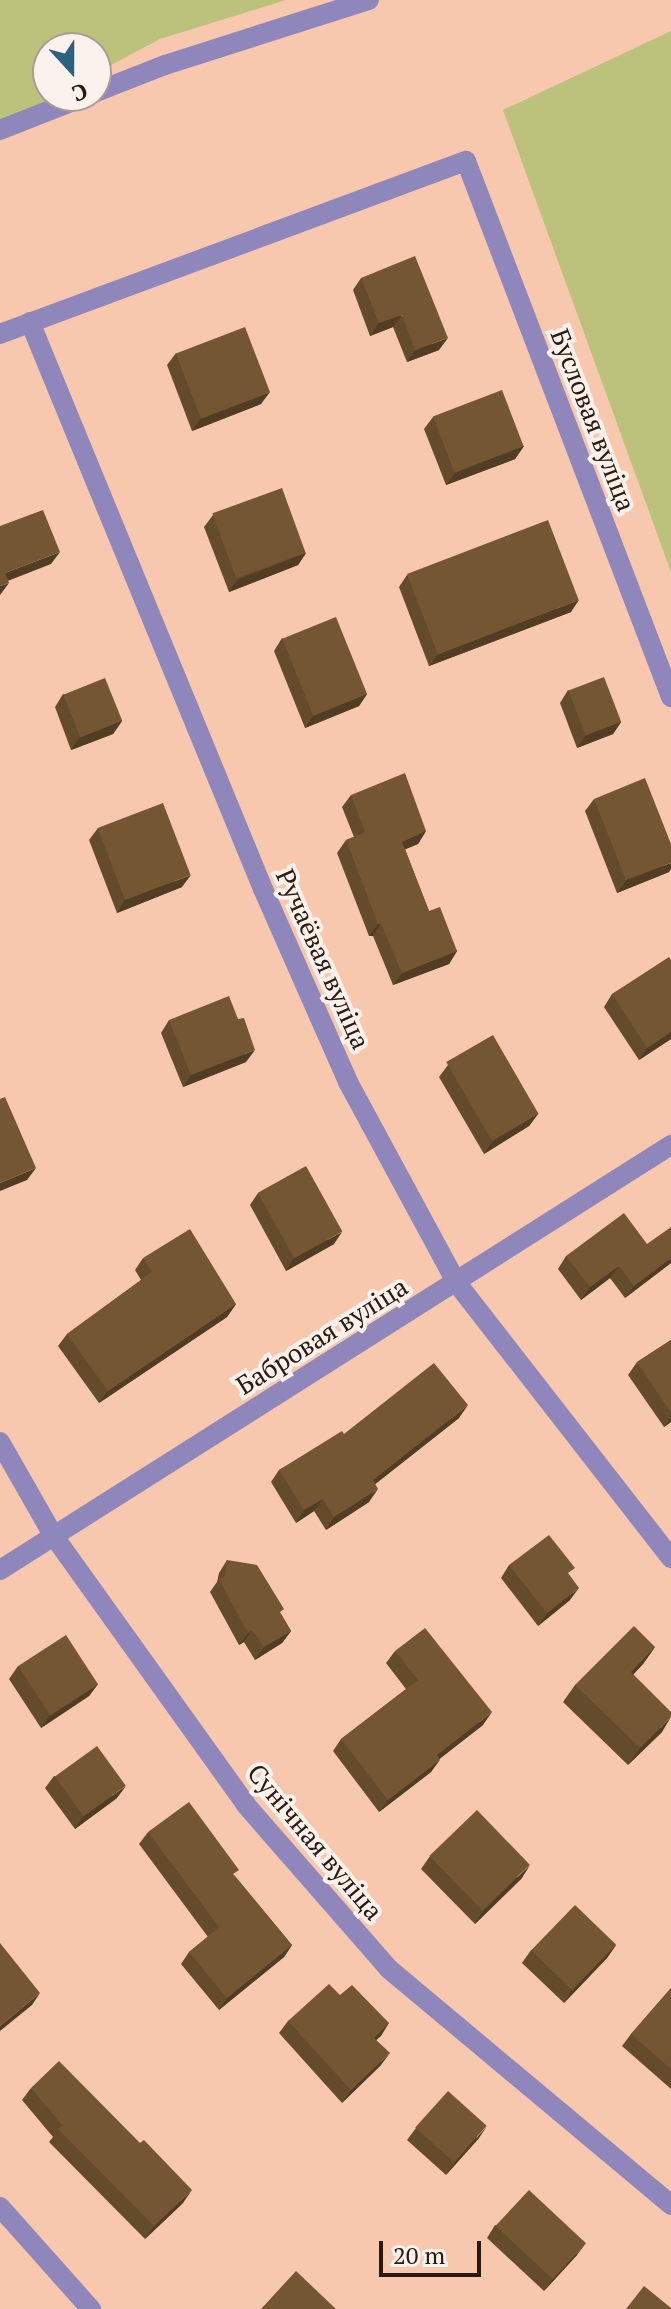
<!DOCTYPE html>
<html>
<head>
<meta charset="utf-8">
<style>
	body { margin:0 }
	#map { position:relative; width:671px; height:2309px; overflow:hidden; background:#f7c8ad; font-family:"PT Serif",serif }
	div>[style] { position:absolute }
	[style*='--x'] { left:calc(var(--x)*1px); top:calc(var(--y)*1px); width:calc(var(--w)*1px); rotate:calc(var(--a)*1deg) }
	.green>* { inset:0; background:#bcc17c }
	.street>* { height:20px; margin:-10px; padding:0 10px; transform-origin:10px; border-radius:10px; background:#8f86bb }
	.wall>* { inset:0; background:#644b2b }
	.shaded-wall>* { inset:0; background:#513d23 }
	.building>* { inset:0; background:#745732; transform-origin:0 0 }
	span { translate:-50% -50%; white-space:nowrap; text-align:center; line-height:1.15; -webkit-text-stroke:8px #fcf2ed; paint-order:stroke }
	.street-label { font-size:26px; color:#2a1a0f }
	.north { position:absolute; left:32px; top:32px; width:80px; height:80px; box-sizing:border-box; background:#fcf2ed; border:2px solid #a89c94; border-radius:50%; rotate:159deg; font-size:22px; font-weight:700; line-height:32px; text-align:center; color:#2a1a0f }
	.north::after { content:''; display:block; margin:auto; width:28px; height:36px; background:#2b627d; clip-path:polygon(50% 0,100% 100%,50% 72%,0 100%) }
	.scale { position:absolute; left:379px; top:2241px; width:102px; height:36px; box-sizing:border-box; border:4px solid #2a1a0f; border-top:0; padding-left:10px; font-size:24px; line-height:28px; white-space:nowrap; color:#2a1a0f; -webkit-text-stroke:6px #fcf2ed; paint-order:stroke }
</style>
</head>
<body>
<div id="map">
	<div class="green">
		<div style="clip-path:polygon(0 0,286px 0,160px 39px,96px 73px,96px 48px,48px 48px,48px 96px,54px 96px,0 125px)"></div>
		<div style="clip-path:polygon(671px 31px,671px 572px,503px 110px)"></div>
	</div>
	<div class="street">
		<div style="--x:96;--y:92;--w:74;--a:-21.4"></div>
		<div style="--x:165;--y:65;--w:214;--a:-17.7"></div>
		<div style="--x:0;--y:130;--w:92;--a:-21.6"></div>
		<div style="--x:30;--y:322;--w:613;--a:67.66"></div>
		<div style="--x:263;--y:889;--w:211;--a:66.2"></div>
		<div style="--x:348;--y:1082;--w:227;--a:61.6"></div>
		<div style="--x:456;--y:1282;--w:350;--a:52.1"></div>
		<div style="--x:0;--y:334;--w:497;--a:-20.4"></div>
		<div style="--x:466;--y:161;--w:574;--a:69.07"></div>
		<div style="--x:0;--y:1442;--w:107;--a:60.3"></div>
		<div style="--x:53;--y:1535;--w:332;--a:54.4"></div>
		<div style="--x:246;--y:1805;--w:218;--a:48.9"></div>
		<div style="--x:389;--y:1969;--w:368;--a:39.9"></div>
		<div style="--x:0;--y:1570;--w:794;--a:-32.35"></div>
		<div style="--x:0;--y:2207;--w:137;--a:48.3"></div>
	</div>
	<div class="wall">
		<div style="clip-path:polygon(361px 278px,439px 350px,407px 362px,393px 327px,370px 336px,353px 290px)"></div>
		<div style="clip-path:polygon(176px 353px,261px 404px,192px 431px,167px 365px)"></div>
		<div style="clip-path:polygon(433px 417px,524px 446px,515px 459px,446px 485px,424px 429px)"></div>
		<div style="clip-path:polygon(213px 515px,306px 553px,298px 565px,229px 592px,204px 527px)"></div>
		<div style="clip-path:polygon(407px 575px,571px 612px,429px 666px,399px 587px)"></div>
		<div style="clip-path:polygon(282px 638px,367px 694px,359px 706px,305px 728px,274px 651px)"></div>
		<div style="clip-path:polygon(568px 690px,621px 722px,613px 734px,577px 748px,560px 703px)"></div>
		<div style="clip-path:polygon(63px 694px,122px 721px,113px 734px,71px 750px,55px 707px)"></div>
		<div style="clip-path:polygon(351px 795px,426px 831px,418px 844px,405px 849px,429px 911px,457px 951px,449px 964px,393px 985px,373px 936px,369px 936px,337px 853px,346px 840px,354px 837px,342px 807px)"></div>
		<div style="clip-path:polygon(594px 799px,669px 872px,617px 893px,585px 811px)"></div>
		<div style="clip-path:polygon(98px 828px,182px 887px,117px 913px,89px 840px)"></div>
		<div style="clip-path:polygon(671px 960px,671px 1039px,639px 1060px,604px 1007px,612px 994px)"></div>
		<div style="clip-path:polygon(238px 1019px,246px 1062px,183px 1087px,161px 1033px,169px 1020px)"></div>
		<div style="clip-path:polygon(448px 1065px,538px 1114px,529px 1126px,484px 1154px,439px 1077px)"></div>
		<div style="clip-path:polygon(258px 1193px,334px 1244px,286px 1271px,250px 1205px)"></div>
		<div style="clip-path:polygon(647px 1244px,671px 1263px,625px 1298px,610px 1278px,581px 1300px,558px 1269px,566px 1256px)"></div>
		<div style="clip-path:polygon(143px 1258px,236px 1304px,227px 1317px,99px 1403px,58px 1346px,67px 1334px,141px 1280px,135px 1270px)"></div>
		<div style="clip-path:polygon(671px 1340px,671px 1422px,664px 1427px,628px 1375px,637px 1362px)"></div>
		<div style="clip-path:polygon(459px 1418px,375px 1484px,369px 1502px,326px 1530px,314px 1511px,296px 1523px,271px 1482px,279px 1470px,344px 1434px)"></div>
		<div style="clip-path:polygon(227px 1560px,281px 1614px,291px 1631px,282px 1643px,255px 1660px,244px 1642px,239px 1645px,210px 1592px,217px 1582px,219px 1573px)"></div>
		<div style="clip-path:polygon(509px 1565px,570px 1576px,570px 1600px,538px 1626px,501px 1578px)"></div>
		<div style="clip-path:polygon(655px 1647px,643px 1664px,633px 1675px,662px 1732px,628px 1765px,563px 1702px,575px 1685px)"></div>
		<div style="clip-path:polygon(395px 1651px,483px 1725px,439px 1759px,431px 1772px,379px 1812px,333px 1751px,341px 1739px,406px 1689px,386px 1663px)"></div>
		<div style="clip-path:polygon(18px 1666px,98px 1684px,89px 1696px,41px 1728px,9px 1679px)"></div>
		<div style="clip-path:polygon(54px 1776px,117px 1798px,75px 1829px,45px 1788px)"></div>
		<div style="clip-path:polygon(148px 1832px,235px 1876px,292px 1945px,284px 1957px,219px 2010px,181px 1964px,189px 1952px,208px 1937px,139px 1844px)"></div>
		<div style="clip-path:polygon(430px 1856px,522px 1878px,475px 1924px,421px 1869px)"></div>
		<div style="clip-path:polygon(616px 1945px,607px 1958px,564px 2003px,522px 1963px,531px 1950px)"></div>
		<div style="clip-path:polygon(671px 1988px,671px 2089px,622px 2046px,631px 2034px)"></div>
		<div style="clip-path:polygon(340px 1995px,389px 2023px,376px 2040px,381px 2065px,342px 2103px,279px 2033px,288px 2021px)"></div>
		<div style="clip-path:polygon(31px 2088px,183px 2203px,145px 2239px,49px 2142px,53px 2137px,22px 2100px)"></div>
		<div style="clip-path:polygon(416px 2128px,479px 2138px,446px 2175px,407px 2140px)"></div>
		<div style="clip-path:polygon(495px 2225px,577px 2255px,544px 2291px,487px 2238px)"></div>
	</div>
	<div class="shaded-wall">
		<div style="clip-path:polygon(402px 315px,393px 327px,370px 336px,379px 323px)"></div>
		<div style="clip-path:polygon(448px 338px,439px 350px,407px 362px,415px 350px)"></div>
		<div style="clip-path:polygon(270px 392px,261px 404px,192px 431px,201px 418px)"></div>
		<div style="clip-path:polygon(524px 446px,515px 459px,446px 485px,455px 473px)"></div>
		<div style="clip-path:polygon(60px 552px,51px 564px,0 584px,5px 573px)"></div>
		<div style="clip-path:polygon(306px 553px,298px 565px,229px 592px,237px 580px)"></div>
		<div style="clip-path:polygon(9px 583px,0 595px,0 586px)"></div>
		<div style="clip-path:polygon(579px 600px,571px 612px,429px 666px,438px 654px)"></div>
		<div style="clip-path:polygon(367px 694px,359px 706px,305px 728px,313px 716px)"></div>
		<div style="clip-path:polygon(122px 721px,113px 734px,71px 750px,80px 737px)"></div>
		<div style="clip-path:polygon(621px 722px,613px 734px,577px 748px,586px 735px)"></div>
		<div style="clip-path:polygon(426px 831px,418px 844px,394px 854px,402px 842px)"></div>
		<div style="clip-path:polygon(671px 863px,671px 869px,669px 872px,617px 893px,626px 880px)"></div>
		<div style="clip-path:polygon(191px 875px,182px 887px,117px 913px,125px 900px)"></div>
		<div style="clip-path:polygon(378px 924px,381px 924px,373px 936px,369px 936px)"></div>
		<div style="clip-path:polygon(457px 951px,449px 964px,393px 985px,402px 973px)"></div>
		<div style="clip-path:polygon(671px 1032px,671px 1039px,639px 1060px,647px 1048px)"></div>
		<div style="clip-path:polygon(255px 1050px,246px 1062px,183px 1087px,191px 1075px)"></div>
		<div style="clip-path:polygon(538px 1114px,529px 1126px,484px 1154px,492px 1142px)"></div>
		<div style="clip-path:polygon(36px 1168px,27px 1180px,0 1191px,0 1183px)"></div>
		<div style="clip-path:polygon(342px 1232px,334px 1244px,286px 1271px,294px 1258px)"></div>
		<div style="clip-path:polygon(671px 1258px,671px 1263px,625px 1298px,634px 1286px)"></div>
		<div style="clip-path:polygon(619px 1266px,610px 1278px,581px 1300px,590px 1287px)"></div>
		<div style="clip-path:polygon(236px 1304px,227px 1317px,99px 1403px,108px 1391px)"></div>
		<div style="clip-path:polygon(468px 1405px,459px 1418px,364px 1493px,373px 1480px)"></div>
		<div style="clip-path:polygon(671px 1417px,671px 1422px,664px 1427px)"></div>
		<div style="clip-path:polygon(378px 1489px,369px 1502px,326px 1530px,334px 1517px)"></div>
		<div style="clip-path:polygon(323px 1499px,314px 1511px,296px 1523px,304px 1510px)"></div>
		<div style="clip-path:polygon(579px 1588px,570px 1600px,538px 1626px,547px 1613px)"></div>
		<div style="clip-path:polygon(252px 1630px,244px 1642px,239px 1645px,248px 1633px)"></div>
		<div style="clip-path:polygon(291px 1631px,282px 1643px,255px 1660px,264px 1647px)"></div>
		<div style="clip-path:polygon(655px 1647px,643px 1664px,619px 1689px,631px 1672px)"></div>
		<div style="clip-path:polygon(98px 1684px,89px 1696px,41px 1728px,50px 1715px)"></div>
		<div style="clip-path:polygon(492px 1712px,483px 1725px,428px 1768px,437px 1755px)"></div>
		<div style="clip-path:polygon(671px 1717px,662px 1732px,628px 1765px,640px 1748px)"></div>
		<div style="clip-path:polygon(440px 1760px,431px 1772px,379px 1812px,388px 1800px)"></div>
		<div style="clip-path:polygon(126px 1786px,117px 1798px,75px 1829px,83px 1816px)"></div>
		<div style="clip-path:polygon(530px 1865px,522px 1878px,475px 1924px,483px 1911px)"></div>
		<div style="clip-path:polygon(292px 1945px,284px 1957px,219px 2010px,227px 1998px)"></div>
		<div style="clip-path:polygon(616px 1945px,607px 1958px,564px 2003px,572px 1990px)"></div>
		<div style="clip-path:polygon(40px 1993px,32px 2005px,0 2031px,0 2026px)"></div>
		<div style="clip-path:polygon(389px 2023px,381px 2036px,365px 2050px,374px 2038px)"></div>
		<div style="clip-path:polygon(390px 2053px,381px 2065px,342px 2103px,351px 2090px)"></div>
		<div style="clip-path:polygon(487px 2126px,479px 2138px,446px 2175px,455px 2162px)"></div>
		<div style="clip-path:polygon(192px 2190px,183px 2203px,145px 2239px,154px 2226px)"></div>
		<div style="clip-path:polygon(586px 2243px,577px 2255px,544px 2291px,553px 2279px)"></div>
	</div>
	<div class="building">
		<div style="clip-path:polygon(415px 256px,448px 338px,415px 350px,402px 315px,379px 323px,361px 278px)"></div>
		<div style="left:245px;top:327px;width:70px;height:74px;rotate:69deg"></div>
		<div style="left:502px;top:390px;width:60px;height:74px;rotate:69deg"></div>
		<div style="left:282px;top:488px;width:69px;height:74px;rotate:70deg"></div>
		<div style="clip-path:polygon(43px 510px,60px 552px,5px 573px,9px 583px,0 586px,0 526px)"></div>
		<div style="left:548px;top:520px;width:86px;height:151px;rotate:69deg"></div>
		<div style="left:336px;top:617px;width:83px;height:58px;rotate:68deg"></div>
		<div style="left:604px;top:677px;width:48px;height:38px;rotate:69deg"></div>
		<div style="left:105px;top:678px;width:46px;height:45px;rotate:68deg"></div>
		<div style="clip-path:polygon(405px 773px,426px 831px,402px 842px,429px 911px,440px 907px,457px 951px,402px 973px,381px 924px,378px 924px,346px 840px,365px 832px,351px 795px)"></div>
		<div style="clip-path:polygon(645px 778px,671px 844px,671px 863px,626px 880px,594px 799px)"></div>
		<div style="left:163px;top:803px;width:77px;height:70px;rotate:69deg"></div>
		<div style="clip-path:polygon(669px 957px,671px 960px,671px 1032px,647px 1048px,612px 994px)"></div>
		<div style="clip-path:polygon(229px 996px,238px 1019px,244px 1018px,255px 1050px,191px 1075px,169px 1020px)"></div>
		<div style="left:493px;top:1035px;width:91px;height:54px;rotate:60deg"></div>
		<div style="clip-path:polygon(5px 1097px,36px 1168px,0 1183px,0 1099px)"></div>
		<div style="left:306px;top:1166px;width:75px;height:55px;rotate:61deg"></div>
		<div style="clip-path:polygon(624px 1213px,647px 1244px,671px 1227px,671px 1258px,634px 1286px,619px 1266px,590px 1287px,566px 1256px)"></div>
		<div style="clip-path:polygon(190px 1229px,236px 1304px,108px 1391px,67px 1334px,152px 1272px,143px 1258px)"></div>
		<div style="clip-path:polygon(671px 1340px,671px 1413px,637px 1362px)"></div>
		<div style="clip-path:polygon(434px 1363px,468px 1405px,373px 1480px,378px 1489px,334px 1517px,323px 1499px,304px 1510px,279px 1470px,342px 1431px,344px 1434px)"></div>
		<div style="clip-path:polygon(549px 1535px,575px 1568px,568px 1573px,579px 1588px,547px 1613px,509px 1565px)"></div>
		<div style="clip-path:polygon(227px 1560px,257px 1565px,284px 1609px,280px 1612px,291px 1631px,264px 1647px,252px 1630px,248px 1633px,219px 1580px,225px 1576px)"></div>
		<div style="clip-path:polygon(634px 1626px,655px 1647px,631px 1672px,671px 1712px,671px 1717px,640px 1748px,575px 1685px)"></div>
		<div style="clip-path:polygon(425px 1628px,492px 1712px,437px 1755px,440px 1760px,388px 1800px,341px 1739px,418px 1680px,395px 1651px)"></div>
		<div style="left:66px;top:1635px;width:59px;height:57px;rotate:57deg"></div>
		<div style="left:97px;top:1746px;width:49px;height:52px;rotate:54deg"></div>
		<div style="clip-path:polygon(189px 1802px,239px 1870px,233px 1874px,292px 1945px,227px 1998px,189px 1952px,219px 1927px,148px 1832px)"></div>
		<div style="left:477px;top:1810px;width:76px;height:66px;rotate:46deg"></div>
		<div style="left:575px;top:1905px;width:57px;height:63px;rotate:44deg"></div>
		<div style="clip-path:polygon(0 1943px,40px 1993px,0 2026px)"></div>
		<div style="clip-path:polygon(329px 1984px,340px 1995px,352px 1985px,389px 2023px,374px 2038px,390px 2053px,351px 2090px,288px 2021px)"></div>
		<div style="clip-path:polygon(671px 1988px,671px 2069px,631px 2034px)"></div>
		<div style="clip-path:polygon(59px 2061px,140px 2143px,144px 2140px,192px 2190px,154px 2226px,58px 2129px,62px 2125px,31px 2088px)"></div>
		<div style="left:448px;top:2091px;width:52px;height:49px;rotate:42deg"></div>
		<div style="left:529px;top:2190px;width:78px;height:49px;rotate:43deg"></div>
		<div style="clip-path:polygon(296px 2271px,336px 2309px,261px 2309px)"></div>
		<div style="clip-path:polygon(644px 2286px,671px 2308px,671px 2309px,626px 2309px)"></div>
	</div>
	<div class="street-label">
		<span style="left:593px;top:420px;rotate:69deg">Бусловая вуліца</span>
		<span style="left:323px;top:959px;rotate:66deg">Ручаёвая вуліца</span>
		<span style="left:322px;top:1336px;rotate:-32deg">Бабровая вуліца</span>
		<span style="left:315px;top:1842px;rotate:50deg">Сунічная вуліца</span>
	</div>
	<div class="north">С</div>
	<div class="scale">20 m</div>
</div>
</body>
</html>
